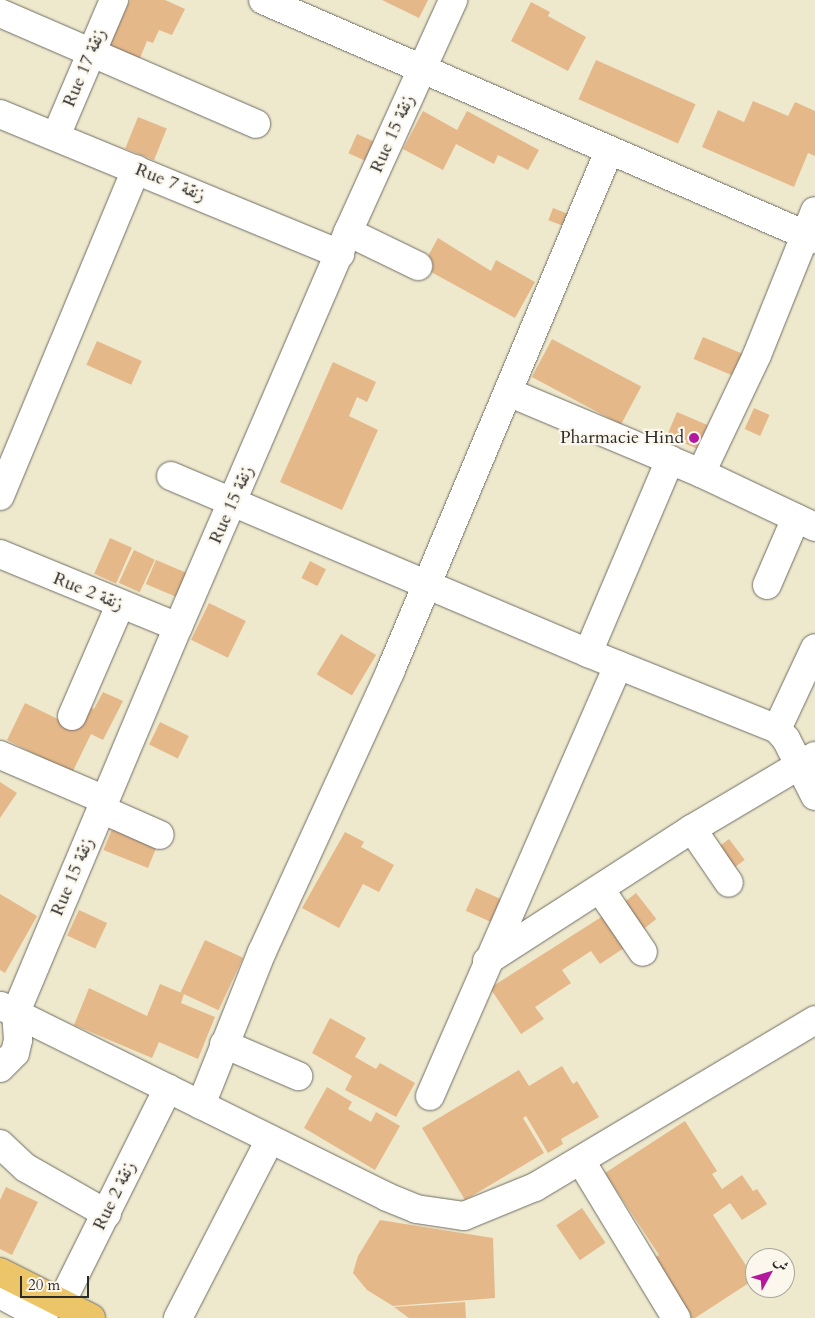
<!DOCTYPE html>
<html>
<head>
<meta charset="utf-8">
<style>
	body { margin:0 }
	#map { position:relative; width:815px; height:1318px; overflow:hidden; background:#eee8cd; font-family:Cardo,Amiri,serif }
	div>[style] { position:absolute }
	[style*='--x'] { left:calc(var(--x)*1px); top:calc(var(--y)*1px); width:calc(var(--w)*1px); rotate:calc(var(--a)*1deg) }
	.building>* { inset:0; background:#e5b88a; transform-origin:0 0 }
	.roads { filter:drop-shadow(0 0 1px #6f6d64) drop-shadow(0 0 1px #6f6d64) }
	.minor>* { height:28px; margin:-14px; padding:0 14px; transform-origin:14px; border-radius:14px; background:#fff }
	.major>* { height:28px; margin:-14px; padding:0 14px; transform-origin:14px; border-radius:14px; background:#ecc569 }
	.dots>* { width:14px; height:14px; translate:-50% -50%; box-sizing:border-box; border:2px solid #fbf7ec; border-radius:50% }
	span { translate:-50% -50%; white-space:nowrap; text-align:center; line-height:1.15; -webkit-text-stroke:4.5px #fbf7ec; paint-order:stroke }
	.street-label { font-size:18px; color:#2b2b2b }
	.poi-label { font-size:18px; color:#2b2b2b }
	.right { translate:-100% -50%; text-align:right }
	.north { position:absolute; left:745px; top:1248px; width:50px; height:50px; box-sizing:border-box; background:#fbf7ec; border:1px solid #a8a59f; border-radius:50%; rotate:51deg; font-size:14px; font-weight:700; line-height:20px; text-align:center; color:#2b2b2b }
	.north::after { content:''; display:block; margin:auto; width:18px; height:22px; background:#b5179e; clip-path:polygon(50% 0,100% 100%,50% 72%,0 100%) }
	.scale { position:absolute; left:20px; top:1276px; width:69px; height:22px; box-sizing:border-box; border:2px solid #2b2b2b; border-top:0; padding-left:6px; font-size:15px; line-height:18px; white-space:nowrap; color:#2b2b2b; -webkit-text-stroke:4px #fbf7ec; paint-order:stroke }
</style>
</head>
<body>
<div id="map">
	<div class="building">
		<div style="clip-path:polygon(130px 0,165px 0,185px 9px,172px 35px,159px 30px,153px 43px,147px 41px,138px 63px,108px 50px)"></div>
		<div style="clip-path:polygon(382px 0,428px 0,419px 18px)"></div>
		<div style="clip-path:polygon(531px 2px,550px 12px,548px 16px,586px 37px,568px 71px,511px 41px)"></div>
		<div style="left:596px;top:60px;width:109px;height:43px;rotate:24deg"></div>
		<div style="clip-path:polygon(753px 101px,788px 116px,795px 102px,815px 111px,815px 156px,808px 153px,794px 187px,702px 147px,718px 110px,744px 122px)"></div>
		<div style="clip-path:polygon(423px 111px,457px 130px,467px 111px,539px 150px,528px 170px,498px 155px,494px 164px,456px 144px,443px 170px,403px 149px)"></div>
		<div style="left:138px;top:117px;width:31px;height:34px;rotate:22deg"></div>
		<div style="left:357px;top:134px;width:24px;height:21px;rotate:24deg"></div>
		<div style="left:553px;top:208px;width:22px;height:13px;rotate:21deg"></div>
		<div style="clip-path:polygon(438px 238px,491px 271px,496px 260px,535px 282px,515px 318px,422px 267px)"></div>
		<div style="left:703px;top:337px;width:46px;height:24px;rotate:23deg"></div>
		<div style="left:552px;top:339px;width:101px;height:43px;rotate:28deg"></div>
		<div style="left:97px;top:341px;width:49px;height:26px;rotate:24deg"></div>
		<div style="clip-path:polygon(333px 362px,376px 382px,367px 402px,357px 397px,349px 416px,378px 430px,342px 510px,280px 482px)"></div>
		<div style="left:754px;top:408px;width:17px;height:23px;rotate:24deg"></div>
		<div style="left:677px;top:412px;width:33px;height:26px;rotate:23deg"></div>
		<div style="left:110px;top:538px;width:24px;height:39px;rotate:24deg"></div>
		<div style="left:134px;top:550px;width:23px;height:36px;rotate:25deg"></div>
		<div style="left:156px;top:560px;width:38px;height:26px;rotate:23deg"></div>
		<div style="left:310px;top:561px;width:18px;height:19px;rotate:27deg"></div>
		<div style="left:209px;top:603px;width:41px;height:41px;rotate:26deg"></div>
		<div style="left:341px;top:634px;width:41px;height:47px;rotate:31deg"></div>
		<div style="clip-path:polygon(103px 692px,123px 701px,103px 740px,91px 734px,72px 773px,7px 740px,25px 703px,70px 725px,81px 703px,94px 709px)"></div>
		<div style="left:160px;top:722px;width:32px;height:25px;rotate:26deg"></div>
		<div style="clip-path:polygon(0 782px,17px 793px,0 818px)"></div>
		<div style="left:114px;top:824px;width:48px;height:28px;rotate:22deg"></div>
		<div style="clip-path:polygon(345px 832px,364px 842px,361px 847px,394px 865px,379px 892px,363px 884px,339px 928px,302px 908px)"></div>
		<div style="left:729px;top:839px;width:26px;height:19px;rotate:53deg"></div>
		<div style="left:476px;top:888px;width:27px;height:25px;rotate:24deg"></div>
		<div style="left:636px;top:893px;width:33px;height:23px;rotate:52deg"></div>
		<div style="clip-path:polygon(0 894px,37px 916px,5px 973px,0 970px)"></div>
		<div style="left:79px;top:910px;width:31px;height:28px;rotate:25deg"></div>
		<div style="clip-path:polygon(606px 914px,627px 946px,600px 964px,591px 951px,562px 970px,571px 983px,535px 1007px,544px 1019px,521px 1034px,490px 988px)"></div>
		<div style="left:205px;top:940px;width:42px;height:58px;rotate:25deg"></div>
		<div style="clip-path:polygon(160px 984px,184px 994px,181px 1003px,215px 1017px,198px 1059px,159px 1042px,152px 1058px,74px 1025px,89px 988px,147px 1016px)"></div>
		<div style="clip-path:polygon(330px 1018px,366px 1038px,355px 1057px,376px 1069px,380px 1063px,415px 1083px,396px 1117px,345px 1090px,352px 1076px,312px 1053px)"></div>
		<div style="clip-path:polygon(562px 1066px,573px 1084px,577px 1081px,599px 1117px,561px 1139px,563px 1144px,548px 1153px,526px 1116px,523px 1118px,544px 1153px,465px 1200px,422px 1128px,519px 1070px,529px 1086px)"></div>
		<div style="clip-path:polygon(327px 1087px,352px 1102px,348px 1109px,371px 1122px,376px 1112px,400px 1126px,375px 1170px,304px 1128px)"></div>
		<div style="clip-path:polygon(685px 1121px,717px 1171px,712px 1174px,722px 1189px,742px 1175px,753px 1191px,757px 1189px,767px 1204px,742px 1220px,730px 1203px,713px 1215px,755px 1279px,695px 1318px,687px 1318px,650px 1261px,659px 1255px,605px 1173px)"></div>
		<div style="clip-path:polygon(6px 1187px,38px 1202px,12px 1255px,0 1249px,0 1200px)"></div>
		<div style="left:582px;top:1208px;width:42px;height:31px;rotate:56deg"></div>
		<div style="clip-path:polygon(380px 1220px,493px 1238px,495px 1298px,393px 1306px,367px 1290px,353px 1273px,358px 1256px)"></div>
		<div style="clip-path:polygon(465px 1302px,466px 1318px,409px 1318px,394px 1307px)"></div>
	</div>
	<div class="roads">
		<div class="minor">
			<div style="--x:263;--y:0;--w:602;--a:23.41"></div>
			<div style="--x:0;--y:13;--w:279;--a:23.4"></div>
			<div style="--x:0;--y:114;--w:368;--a:22.4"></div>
			<div style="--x:56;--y:136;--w:148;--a:-66.9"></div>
			<div style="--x:348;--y:232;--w:78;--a:25.9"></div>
			<div style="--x:508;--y:392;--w:209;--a:22.8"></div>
			<div style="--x:701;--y:473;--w:126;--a:25.3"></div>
			<div style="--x:701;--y:473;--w:131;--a:-64.6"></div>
			<div style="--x:757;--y:355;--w:155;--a:-68.1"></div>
			<div style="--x:171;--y:476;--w:453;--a:23"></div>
			<div style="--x:588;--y:653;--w:204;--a:21.9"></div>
			<div style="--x:777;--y:729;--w:13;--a:48"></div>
			<div style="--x:786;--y:739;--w:64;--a:63"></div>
			<div style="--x:0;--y:496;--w:354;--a:-67.4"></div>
			<div style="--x:0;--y:554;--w:192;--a:22.3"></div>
			<div style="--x:767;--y:585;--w:73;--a:-66.6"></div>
			<div style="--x:588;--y:653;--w:210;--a:-67"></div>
			<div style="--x:72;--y:716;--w:121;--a:-66.6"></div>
			<div style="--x:777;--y:729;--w:89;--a:-64.9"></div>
			<div style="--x:0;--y:755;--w:114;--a:23.2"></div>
			<div style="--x:101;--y:809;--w:64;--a:23.8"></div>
			<div style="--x:692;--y:829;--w:65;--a:55.6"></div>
			<div style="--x:600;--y:889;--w:76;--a:55.7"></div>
			<div style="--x:487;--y:961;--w:244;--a:-32.8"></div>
			<div style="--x:692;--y:829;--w:143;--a:-30.7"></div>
			<div style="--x:1;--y:1006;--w:431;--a:26.3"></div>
			<div style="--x:387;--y:1197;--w:31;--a:22"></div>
			<div style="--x:416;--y:1209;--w:49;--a:8.3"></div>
			<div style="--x:464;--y:1216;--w:77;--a:-22.2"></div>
			<div style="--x:535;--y:1187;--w:326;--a:-30.8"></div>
			<div style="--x:224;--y:1044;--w:81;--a:23.4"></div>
			<div style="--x:0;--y:1068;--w:21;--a:-45"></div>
			<div style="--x:15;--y:1053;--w:13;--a:-77"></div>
			<div style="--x:18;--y:1040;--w:28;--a:-94"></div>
			<div style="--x:16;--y:1012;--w:418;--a:-67.2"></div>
			<div style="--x:178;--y:627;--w:430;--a:-66.7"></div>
			<div style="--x:348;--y:232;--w:255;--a:-65.6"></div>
			<div style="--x:430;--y:1096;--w:470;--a:-66.4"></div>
			<div style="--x:201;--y:1105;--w:165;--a:-68.3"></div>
			<div style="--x:262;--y:952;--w:308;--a:-65.4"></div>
			<div style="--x:390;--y:672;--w:565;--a:-67.2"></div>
			<div style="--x:0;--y:1144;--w:35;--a:43"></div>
			<div style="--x:26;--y:1168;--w:93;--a:29.6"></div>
			<div style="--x:581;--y:1161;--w:184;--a:58.8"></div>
			<div style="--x:0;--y:1294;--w:50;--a:28.6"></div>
			<div style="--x:61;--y:1303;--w:240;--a:-63.5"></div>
			<div style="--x:178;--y:1318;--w:200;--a:-62.7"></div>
		</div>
		<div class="major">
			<div style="--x:0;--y:1272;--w:102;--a:26.8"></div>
		</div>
	</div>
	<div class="dots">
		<div style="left:694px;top:438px;background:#b5179e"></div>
	</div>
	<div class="street-label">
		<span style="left:85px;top:68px;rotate:-67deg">Rue 17 زنقة</span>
		<span style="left:393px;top:134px;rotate:-66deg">Rue 15 زنقة</span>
		<span style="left:170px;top:183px;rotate:22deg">Rue 7 زنقة</span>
		<span style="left:232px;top:505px;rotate:-66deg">Rue 15 زنقة</span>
		<span style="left:88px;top:592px;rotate:22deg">Rue 2 زنقة</span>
		<span style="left:73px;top:877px;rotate:-67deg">Rue 15 زنقة</span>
		<span style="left:115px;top:1196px;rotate:-64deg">Rue 2 زنقة</span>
	</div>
	<div class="poi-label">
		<span class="right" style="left:684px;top:438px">Pharmacie Hind</span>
	</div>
	<div class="north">ش</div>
	<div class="scale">20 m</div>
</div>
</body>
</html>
